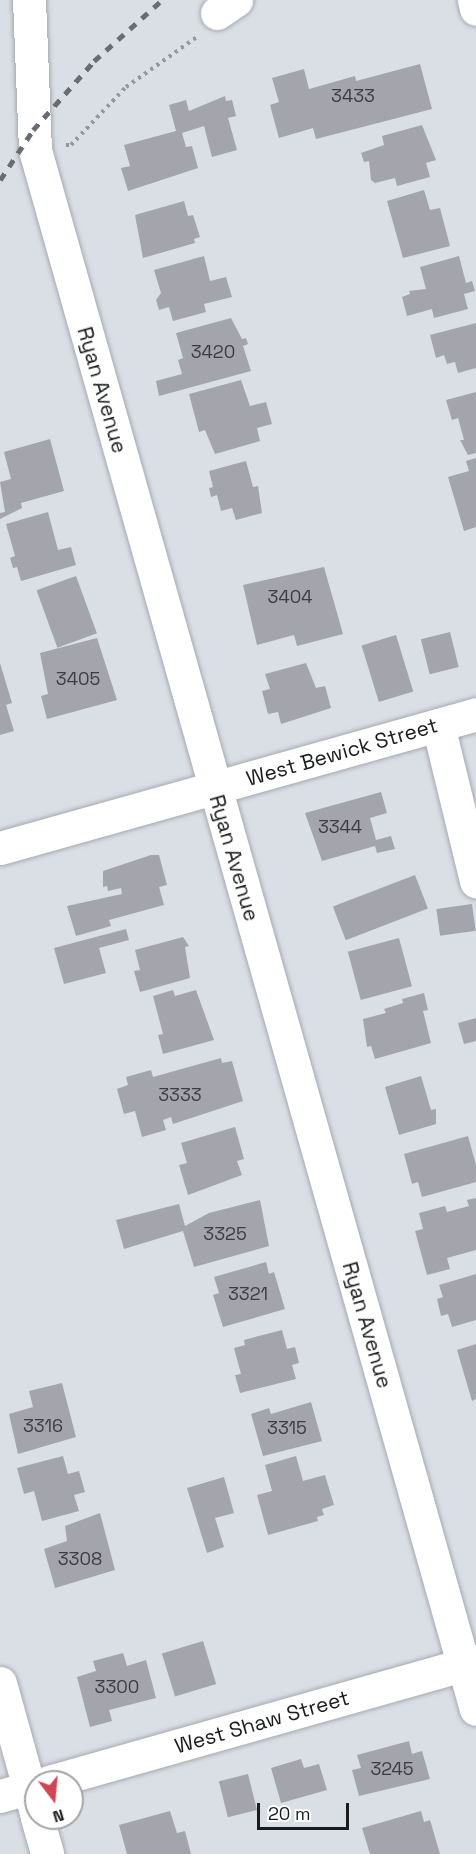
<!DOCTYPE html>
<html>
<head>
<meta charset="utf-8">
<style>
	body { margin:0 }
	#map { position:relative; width:476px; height:1854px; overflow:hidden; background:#dadfe6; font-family:"Space Grotesk",sans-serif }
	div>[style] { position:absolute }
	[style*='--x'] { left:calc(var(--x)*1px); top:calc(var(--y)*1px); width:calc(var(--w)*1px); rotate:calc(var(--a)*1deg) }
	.building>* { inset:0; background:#a3a4ac; transform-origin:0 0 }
	.path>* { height:4px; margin-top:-2px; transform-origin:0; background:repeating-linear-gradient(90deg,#95999e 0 3px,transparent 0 7.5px) }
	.roads { filter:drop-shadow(0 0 2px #a5aab0) drop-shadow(0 0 2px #a5aab0) }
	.minor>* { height:33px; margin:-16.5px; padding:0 16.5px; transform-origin:16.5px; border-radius:16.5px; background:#fff }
	.rail>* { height:4.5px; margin-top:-2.25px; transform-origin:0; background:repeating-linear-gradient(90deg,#696c70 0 8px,transparent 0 16px) }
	span { translate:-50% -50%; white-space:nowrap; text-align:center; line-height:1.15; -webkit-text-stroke:6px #fff; paint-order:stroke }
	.number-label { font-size:18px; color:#3c3d41 }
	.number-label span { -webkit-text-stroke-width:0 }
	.street-label { font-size:21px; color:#191b1d }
	.north { position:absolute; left:24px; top:1770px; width:60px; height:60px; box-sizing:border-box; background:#fff; border:2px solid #a3a4a5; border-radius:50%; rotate:164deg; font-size:16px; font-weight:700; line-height:24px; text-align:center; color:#191b1d }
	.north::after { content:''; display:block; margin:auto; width:21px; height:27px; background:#d44451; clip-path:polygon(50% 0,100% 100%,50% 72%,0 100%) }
	.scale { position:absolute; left:257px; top:1803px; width:92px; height:27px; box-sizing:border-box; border:3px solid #191b1d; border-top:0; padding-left:8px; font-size:18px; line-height:21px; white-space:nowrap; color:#191b1d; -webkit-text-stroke:4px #fff; paint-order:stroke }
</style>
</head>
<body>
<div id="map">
	<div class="building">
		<div style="clip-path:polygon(420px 64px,432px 109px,316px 139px,313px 128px,279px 138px,270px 105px,279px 102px,272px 78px,304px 69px,309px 89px,355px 76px,356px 81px)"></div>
		<div style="clip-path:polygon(225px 96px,226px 101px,232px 100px,236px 116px,228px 118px,237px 150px,212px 157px,204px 126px,182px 133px,186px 147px,192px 146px,198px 168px,128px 191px,121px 168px,130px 166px,124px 145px,176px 131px,169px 105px,186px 100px,189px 111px)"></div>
		<div style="clip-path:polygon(422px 125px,436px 160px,426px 163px,430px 177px,397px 186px,395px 178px,375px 183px,371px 180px,369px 161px,364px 162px,361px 153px,384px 145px,382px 136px)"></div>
		<div style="clip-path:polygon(424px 190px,430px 210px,440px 208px,450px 246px,403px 258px,387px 201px)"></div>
		<div style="clip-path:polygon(184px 201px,188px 216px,193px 215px,200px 237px,194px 239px,195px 243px,143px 258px,135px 215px)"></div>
		<div style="clip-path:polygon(204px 256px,210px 281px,226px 277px,232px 297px,204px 304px,206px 312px,173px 321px,169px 307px,159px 310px,156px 300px,161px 293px,154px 270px)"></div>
		<div style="clip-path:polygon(459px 256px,466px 283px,472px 281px,475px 291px,464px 294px,468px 309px,434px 318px,432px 309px,407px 316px,402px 297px,410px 294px,409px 291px,426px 289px,420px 267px)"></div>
		<div style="clip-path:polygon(231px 318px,242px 339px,246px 338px,248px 344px,243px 346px,251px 371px,159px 396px,156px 381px,182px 374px,178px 360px,183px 358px,176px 333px)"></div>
		<div style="clip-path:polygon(476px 323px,476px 368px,458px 373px,455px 362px,447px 364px,444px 355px,436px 358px,430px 335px)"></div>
		<div style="clip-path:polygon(241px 380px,250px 406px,266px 402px,272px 424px,257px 428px,260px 441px,215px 454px,205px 430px,199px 432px,189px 394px)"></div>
		<div style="clip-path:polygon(476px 392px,476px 453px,468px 455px,460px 440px,464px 440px,458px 418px,452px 420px,446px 400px)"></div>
		<div style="clip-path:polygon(50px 439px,64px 491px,21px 503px,22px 508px,0 519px,0 513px,5px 512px,0 482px,11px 479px,4px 452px)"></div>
		<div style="clip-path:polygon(476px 458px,476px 527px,464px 531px,448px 477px,469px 471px,466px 461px)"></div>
		<div style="clip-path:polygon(246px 461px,253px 487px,258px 486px,262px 513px,236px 520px,232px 508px,221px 511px,217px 495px,211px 497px,209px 488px,213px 487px,209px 471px)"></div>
		<div style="clip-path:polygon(48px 512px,58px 550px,71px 547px,76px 565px,21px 581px,17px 567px,13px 568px,10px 558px,15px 556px,6px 524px)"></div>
		<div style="clip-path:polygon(324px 567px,343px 634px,297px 646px,294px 635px,257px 645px,243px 585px)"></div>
		<div style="left:76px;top:576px;width:61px;height:42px;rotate:70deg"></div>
		<div style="left:450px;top:632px;width:36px;height:30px;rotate:76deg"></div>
		<div style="left:396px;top:635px;width:59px;height:36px;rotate:73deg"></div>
		<div style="clip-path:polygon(97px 638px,117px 700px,47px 719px,41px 696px,48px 694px,40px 653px)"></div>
		<div style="clip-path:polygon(0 663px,12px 703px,6px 705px,14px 731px,0 735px)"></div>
		<div style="clip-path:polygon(306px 663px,316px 688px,325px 686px,331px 708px,281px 724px,278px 712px,268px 714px,262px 691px,270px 689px,265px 674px)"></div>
		<div style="clip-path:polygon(381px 792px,387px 813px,370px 818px,376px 840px,391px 836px,395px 849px,377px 853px,375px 846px,322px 861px,305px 813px)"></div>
		<div style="clip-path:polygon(151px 855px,159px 855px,167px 885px,159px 887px,164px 905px,109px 920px,111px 926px,76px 936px,67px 906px,122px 894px,121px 888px,108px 891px,107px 886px,103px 887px,103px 871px)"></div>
		<div style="left:415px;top:875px;width:36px;height:88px;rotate:69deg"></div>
		<div style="left:472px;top:904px;width:27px;height:36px;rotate:82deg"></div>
		<div style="clip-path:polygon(126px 929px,129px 940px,99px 948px,106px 973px,64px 984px,54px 948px)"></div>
		<div style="clip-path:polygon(183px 937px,189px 946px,185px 947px,190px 978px,140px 992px,134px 971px,140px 970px,135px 950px)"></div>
		<div style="left:399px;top:938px;width:50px;height:53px;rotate:75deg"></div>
		<div style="clip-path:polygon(173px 990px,175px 996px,196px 990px,214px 1040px,163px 1054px,158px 1035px,163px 1034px,153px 996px)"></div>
		<div style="clip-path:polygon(424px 993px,428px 1010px,423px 1011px,431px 1043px,375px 1059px,371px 1046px,367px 1047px,363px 1019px,386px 1013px,384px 1009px,403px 1003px,402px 999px)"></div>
		<div style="clip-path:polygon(476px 1018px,476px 1041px,464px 1044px,458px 1023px)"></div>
		<div style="clip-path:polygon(221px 1058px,222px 1063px,232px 1061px,243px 1101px,173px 1124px,171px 1117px,163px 1120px,166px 1130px,142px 1137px,135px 1111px,124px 1114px,117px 1089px,128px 1085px,126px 1077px,151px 1070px,153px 1077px)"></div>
		<div style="clip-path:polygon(421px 1076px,431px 1110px,436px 1109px,436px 1124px,399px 1135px,385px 1087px)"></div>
		<div style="clip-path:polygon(235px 1127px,244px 1159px,237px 1161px,242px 1175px,188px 1195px,179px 1165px,187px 1163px,181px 1143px)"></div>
		<div style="clip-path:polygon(468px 1136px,476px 1165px,476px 1182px,422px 1197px,418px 1182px,412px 1184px,404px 1154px)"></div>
		<div style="clip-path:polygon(476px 1198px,476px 1250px,447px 1258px,450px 1269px,427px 1275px,415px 1231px,423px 1229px,419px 1213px,445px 1206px,447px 1212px,469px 1206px,467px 1200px)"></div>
		<div style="clip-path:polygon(260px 1200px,269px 1246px,194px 1267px,183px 1231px,124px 1249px,116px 1220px,179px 1204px,185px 1226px,209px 1213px)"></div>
		<div style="clip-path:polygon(266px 1262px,269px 1274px,274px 1272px,285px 1309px,223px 1327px,213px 1295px,219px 1293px,214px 1277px)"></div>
		<div style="clip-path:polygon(476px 1274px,476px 1320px,452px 1327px,448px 1314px,441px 1316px,437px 1299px,443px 1297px,439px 1285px)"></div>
		<div style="clip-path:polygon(282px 1330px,287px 1349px,295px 1347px,299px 1363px,292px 1365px,296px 1379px,240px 1393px,235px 1375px,241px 1374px,234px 1348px,245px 1345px,244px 1340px)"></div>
		<div style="clip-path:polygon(476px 1344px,476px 1399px,472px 1401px,457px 1350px)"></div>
		<div style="clip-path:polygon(62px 1383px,76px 1437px,18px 1454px,9px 1414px,33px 1407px,29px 1391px)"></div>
		<div style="clip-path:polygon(311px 1402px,322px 1441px,263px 1456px,251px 1414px,269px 1408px,271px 1414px)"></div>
		<div style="clip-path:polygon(63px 1456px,68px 1474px,79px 1471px,85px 1492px,74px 1495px,79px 1511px,42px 1521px,34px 1491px,24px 1494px,17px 1468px)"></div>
		<div style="clip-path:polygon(296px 1456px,303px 1481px,325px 1475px,334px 1505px,322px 1509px,324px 1515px,317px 1517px,318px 1521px,268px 1535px,257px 1495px,272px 1491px,265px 1465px)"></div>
		<div style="clip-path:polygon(224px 1477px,234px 1513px,215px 1518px,224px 1547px,207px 1553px,187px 1488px)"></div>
		<div style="clip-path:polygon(100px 1513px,115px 1570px,55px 1588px,44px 1549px,67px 1541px,65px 1526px)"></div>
		<div style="left:203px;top:1641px;width:45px;height:43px;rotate:73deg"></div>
		<div style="clip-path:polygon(123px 1653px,127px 1666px,146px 1660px,156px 1698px,109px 1710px,112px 1721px,90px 1727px,77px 1677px,96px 1671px,93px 1661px)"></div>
		<div style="clip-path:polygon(409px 1741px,412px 1754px,422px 1751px,430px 1779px,359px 1796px,352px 1770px,361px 1768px,357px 1755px)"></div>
		<div style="clip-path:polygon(301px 1759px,304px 1768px,319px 1764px,327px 1790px,281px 1803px,271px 1768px)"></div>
		<div style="left:248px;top:1774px;width:37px;height:30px;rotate:76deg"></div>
		<div style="clip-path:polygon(170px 1811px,177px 1833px,185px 1831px,191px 1854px,127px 1854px,119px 1825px)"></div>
		<div style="clip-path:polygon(421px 1811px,424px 1822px,430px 1820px,440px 1854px,370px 1854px,362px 1828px)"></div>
	</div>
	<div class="path">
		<div style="--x:66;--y:145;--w:5;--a:0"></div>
		<div style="--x:71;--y:145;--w:80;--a:-46.5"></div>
		<div style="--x:126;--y:87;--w:87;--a:-35.2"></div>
	</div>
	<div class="roads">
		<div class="minor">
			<div style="--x:29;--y:0;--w:150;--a:87.7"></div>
			<div style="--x:35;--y:150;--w:1620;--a:74.21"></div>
			<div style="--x:474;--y:0;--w:9;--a:77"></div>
			<div style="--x:217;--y:13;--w:23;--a:-34"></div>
			<div style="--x:438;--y:725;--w:161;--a:76.3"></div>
			<div style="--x:0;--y:848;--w:495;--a:-15.7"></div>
			<div style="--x:0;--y:1683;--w:135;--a:74.5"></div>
			<div style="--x:49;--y:1782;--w:444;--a:-15.8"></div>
			<div style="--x:0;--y:1796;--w:37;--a:-16"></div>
			<div style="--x:37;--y:1818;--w:37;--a:74"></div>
		</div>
	</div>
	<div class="rail">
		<div style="--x:0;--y:180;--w:60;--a:-56.6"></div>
		<div style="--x:33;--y:130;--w:92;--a:-48.5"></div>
		<div style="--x:94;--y:61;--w:91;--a:-41.9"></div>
	</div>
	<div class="number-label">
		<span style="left:353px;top:96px">3433</span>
		<span style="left:213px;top:352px">3420</span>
		<span style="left:290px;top:597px">3404</span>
		<span style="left:78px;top:679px">3405</span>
		<span style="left:340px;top:827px">3344</span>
		<span style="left:180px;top:1095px">3333</span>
		<span style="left:225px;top:1234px">3325</span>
		<span style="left:248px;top:1294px">3321</span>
		<span style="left:43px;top:1426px">3316</span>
		<span style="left:287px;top:1428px">3315</span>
		<span style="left:80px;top:1559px">3308</span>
		<span style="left:117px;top:1687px">3300</span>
		<span style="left:392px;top:1769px">3245</span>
	</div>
	<div class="street-label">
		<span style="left:102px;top:390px;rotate:74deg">Ryan Avenue</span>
		<span style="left:342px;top:752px;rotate:-16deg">West Bewick Street</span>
		<span style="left:234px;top:858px;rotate:74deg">Ryan Avenue</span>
		<span style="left:367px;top:1325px;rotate:74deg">Ryan Avenue</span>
		<span style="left:262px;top:1722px;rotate:-16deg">West Shaw Street</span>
	</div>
	<div class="north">N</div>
	<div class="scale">20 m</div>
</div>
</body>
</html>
